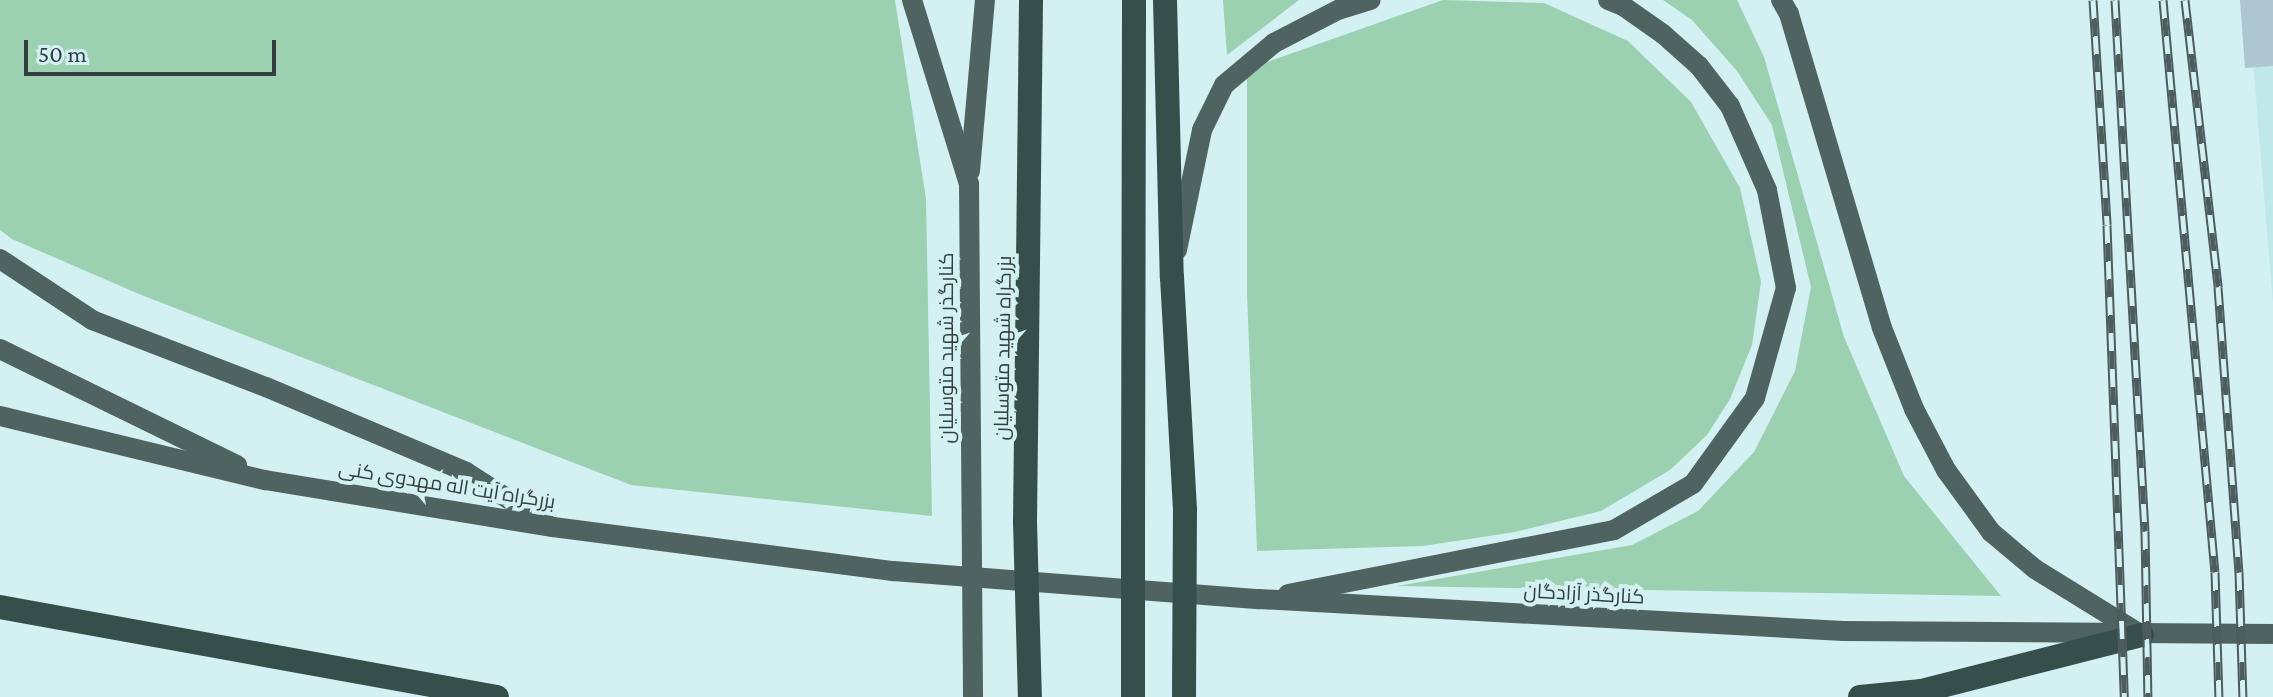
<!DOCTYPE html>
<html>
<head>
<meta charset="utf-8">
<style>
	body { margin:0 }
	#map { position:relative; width:2273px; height:697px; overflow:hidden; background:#d3f0f2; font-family:"Crimson Pro",Cairo,serif }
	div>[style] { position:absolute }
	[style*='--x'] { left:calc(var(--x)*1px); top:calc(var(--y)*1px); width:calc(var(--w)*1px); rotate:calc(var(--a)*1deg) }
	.built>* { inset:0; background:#c0e7ea }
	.green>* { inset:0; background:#9bd1b0 }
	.building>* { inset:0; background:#adc6d0 }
	.primary>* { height:20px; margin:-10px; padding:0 10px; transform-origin:10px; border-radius:10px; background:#4f6460 }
	.highway>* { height:24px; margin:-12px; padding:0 12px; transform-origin:12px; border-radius:12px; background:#374f4a }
	.rail>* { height:9px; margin-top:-4.5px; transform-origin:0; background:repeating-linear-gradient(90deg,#d3f0f2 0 18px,#4d5c5d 0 36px); box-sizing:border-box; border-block:2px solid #4d5c5d }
	.primary-bridge>* { height:20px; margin:-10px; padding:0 10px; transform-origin:10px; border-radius:10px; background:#4f6460 }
	.highway-bridge>* { height:24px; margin:-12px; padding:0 12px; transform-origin:12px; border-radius:12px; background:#374f4a }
	span { translate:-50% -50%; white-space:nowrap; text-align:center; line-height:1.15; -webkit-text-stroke:8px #d3f0f2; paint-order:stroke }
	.street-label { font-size:20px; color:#323e3f }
	.scale { position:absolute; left:24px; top:40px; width:252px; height:36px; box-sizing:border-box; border:4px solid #323e3f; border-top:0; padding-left:10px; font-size:24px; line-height:28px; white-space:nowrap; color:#323e3f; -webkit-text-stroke:6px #d3f0f2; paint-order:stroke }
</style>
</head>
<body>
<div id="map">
	<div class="built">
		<div style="clip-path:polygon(2248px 0,2273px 0,2273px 303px)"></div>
	</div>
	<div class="green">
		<div style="clip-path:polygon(0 0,895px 0,926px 199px,932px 516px,631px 485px,139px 294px,12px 239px,0 230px)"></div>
		<div style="clip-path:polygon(1223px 0,1299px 0,1227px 55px)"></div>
		<div style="clip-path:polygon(1443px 0,1544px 3px,1628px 41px,1691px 102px,1740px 188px,1761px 282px,1752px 345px,1730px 399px,1707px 435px,1670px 470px,1601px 511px,1515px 532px,1423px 546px,1257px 551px,1247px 293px,1247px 69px)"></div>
		<div style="clip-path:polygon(1663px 0,1737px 0,1764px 57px,1844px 337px,1904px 476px,2001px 596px,1397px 586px,1632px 545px,1698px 511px,1754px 452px,1795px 371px,1811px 287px,1772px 125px,1737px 71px,1692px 20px)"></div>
	</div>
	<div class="building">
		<div style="clip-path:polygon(2240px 0,2273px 0,2273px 66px,2245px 68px)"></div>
	</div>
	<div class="primary">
		<div style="--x:912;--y:0;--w:193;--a:72.8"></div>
		<div style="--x:1781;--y:0;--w:16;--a:60"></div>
		<div style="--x:1789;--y:14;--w:327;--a:73.5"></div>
		<div style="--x:1882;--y:328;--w:87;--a:68.4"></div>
		<div style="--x:1914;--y:409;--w:69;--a:62.3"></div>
		<div style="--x:1946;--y:470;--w:77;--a:54"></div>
		<div style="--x:1991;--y:532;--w:57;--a:40.1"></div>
		<div style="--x:2035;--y:569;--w:126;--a:31.7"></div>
		<div style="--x:970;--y:171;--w:172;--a:-85"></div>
		<div style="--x:1177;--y:250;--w:123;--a:-78.2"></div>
		<div style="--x:1202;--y:130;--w:50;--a:-63.9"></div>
		<div style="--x:1224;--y:85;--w:65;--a:-40"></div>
		<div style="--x:1274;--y:43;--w:72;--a:-27.3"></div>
		<div style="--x:1338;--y:10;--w:34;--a:-17"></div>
		<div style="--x:0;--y:259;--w:110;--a:33.5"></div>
		<div style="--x:92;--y:320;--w:186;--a:21.1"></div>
		<div style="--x:266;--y:387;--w:217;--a:23"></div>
		<div style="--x:466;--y:472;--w:95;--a:32.5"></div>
		<div style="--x:0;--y:349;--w:264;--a:26.1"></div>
		<div style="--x:0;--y:416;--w:273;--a:13.6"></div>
		<div style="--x:265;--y:480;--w:292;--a:9.3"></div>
		<div style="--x:553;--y:527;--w:343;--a:7.4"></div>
		<div style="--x:893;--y:571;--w:367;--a:4.4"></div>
		<div style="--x:1259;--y:599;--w:585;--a:3.14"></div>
		<div style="--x:1843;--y:631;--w:430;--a:0.4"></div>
		<div style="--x:1288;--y:594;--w:332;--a:-11.1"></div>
		<div style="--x:1614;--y:530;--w:91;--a:-30.2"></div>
		<div style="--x:1693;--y:484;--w:106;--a:-54.2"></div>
		<div style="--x:1755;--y:398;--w:114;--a:-74.3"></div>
		<div style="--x:1786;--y:288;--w:100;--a:-101"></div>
		<div style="--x:1767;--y:190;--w:92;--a:-113.8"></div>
		<div style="--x:1730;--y:106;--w:51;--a:-127.8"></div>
		<div style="--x:1699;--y:66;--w:48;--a:-138.4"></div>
		<div style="--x:1663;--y:34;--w:49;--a:-145"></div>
		<div style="--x:1623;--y:6;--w:16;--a:-158"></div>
	</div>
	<div class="highway">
		<div style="--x:1165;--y:0;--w:277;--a:88.6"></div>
		<div style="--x:1172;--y:277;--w:233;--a:86.8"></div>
		<div style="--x:1025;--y:522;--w:522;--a:-89.34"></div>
		<div style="--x:1133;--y:532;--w:532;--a:-89.89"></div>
		<div style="--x:0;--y:607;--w:505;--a:10.26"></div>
		<div style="--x:1860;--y:697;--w:62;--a:-5.5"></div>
		<div style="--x:1922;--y:691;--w:227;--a:-14.3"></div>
	</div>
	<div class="rail">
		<div style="--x:2093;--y:0;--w:225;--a:86.4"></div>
		<div style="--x:2107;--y:225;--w:472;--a:87.9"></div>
		<div style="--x:2115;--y:0;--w:532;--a:86.77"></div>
		<div style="--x:2145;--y:531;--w:166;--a:89"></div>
		<div style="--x:2163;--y:0;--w:574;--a:84.81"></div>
		<div style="--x:2215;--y:572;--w:125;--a:88.2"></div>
		<div style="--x:2185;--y:0;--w:289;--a:83.4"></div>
		<div style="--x:2218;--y:287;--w:286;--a:85.8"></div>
		<div style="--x:2239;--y:572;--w:125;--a:88.2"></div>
	</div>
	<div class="primary-bridge">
		<div style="--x:969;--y:184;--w:513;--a:89.55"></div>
	</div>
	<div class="highway-bridge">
		<div style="--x:1025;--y:522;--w:175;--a:88.4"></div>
		<div style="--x:1133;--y:532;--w:165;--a:90"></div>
		<div style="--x:1184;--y:697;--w:187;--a:-89.7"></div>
	</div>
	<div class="street-label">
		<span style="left:946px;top:348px;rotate:-90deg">کنارگذر شهید متوسلیان</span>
		<span style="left:1003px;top:348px;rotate:-89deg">بزرگراه شهید متوسلیان</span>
		<span style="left:447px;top:485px;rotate:9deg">بزرگراه آیت اله مهدوی کنی</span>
		<span style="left:1584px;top:594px;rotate:3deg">کنارگذر آزادگان</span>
	</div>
	<div class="scale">50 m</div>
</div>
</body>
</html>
